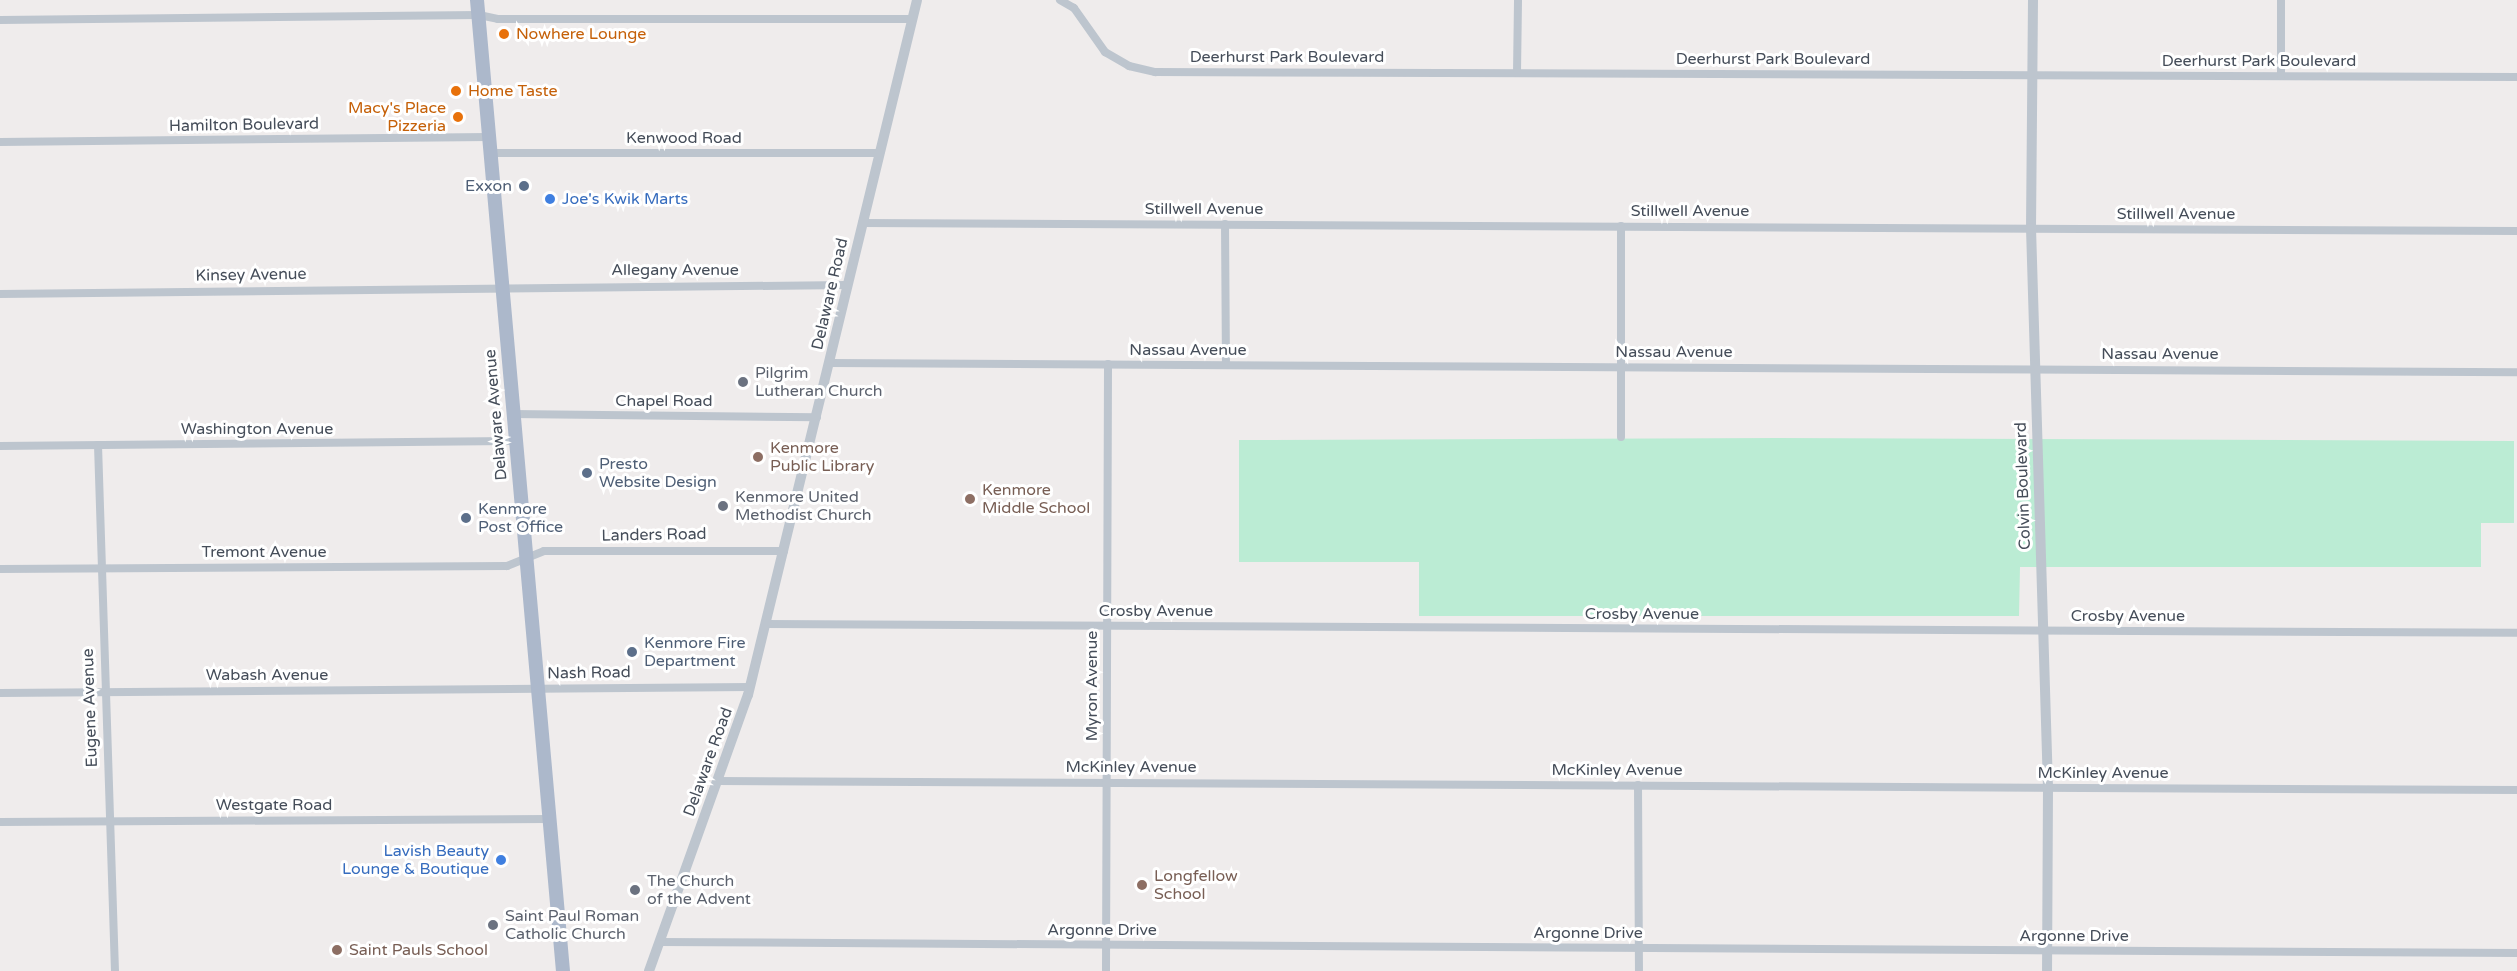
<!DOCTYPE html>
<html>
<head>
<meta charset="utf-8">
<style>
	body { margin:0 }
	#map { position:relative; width:2517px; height:971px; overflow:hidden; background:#efecec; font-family:"Varela Round",sans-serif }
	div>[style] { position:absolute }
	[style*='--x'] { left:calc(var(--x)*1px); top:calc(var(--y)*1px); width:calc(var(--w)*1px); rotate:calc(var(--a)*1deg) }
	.green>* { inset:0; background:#bbecd4 }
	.minor>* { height:8px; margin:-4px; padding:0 4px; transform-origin:4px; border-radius:4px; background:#bdc5ce }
	.tertiary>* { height:10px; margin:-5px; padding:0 5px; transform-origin:5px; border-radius:5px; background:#bdc5ce }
	.primary>* { height:14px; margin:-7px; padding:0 7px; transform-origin:7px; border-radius:7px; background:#acb8cb }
	.dots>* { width:16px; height:16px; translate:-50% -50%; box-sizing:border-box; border:3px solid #fff; border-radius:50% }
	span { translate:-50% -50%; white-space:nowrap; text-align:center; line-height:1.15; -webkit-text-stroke:6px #fff; paint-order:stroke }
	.food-label { font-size:16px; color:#c56008 }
	.left { translate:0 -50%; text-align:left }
	.right { translate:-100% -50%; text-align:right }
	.street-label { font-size:16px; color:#454d59 }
	.service-label { font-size:16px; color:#4e5e75 }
	.shop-label { font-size:16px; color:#366cbe }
	.worship-label { font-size:16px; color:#5b616d }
	.education-label { font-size:16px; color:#785e54 }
</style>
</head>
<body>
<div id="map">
	<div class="green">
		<div style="clip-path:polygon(1778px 438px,2514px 441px,2514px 523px,2481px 523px,2481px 567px,2020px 567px,2019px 616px,1419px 616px,1419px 562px,1239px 562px,1239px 440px)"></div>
	</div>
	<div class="minor">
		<div style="--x:1060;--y:0;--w:16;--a:30"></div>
		<div style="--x:1074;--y:8;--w:54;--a:54.8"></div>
		<div style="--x:1105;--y:52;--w:28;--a:30"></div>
		<div style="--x:1129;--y:66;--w:27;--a:13"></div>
		<div style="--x:1155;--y:72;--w:1362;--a:0.21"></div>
		<div style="--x:2281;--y:0;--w:76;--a:90"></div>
		<div style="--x:0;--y:20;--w:479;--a:-0.6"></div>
		<div style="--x:479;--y:15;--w:19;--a:12"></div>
		<div style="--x:498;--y:19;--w:414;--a:0"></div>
		<div style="--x:1517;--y:73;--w:73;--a:-89.2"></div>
		<div style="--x:0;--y:142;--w:489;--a:-0.6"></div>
		<div style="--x:490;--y:153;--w:388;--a:0"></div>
		<div style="--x:862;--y:223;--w:1655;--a:0.28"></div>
		<div style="--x:1225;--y:224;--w:141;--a:89.6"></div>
		<div style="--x:0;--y:294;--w:848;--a:-0.61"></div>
		<div style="--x:830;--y:363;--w:1687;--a:0.31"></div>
		<div style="--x:511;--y:414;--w:306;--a:0.6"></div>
		<div style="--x:1621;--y:437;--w:211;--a:-90"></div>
		<div style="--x:98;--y:445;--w:526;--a:88.15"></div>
		<div style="--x:0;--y:446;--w:514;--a:-0.56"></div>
		<div style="--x:0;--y:569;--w:507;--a:-0.34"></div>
		<div style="--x:507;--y:566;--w:40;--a:-22"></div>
		<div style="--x:544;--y:551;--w:240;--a:0"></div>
		<div style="--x:766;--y:624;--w:1751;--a:0.29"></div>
		<div style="--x:0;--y:693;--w:750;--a:-0.46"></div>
		<div style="--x:718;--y:781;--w:1799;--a:0.29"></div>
		<div style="--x:1638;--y:785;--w:186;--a:89.7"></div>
		<div style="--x:0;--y:822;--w:548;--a:-0.31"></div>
		<div style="--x:659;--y:942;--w:1858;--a:0.34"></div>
		<div style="--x:1106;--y:971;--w:607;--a:-89.81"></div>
	</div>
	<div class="tertiary">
		<div style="--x:2033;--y:0;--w:228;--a:90.5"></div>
		<div style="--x:2031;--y:228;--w:560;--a:88.26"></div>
		<div style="--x:2048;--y:788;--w:183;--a:90.3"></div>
		<div style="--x:649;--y:971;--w:293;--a:-70.3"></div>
		<div style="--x:748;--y:695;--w:715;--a:-76.33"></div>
	</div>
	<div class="primary">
		<div style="--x:477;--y:0;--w:975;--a:84.94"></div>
	</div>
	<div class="dots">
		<div style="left:504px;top:34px;background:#e8710a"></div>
		<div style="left:456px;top:91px;background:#e8710a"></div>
		<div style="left:458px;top:117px;background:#e8710a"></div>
		<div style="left:524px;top:186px;background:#5c6f8a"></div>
		<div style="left:550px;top:199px;background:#3f7fe0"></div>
		<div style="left:743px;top:382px;background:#6b7280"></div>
		<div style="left:758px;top:457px;background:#8d6e63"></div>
		<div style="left:587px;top:473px;background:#5c6f8a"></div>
		<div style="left:970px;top:499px;background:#8d6e63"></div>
		<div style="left:723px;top:506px;background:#6b7280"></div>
		<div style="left:466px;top:518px;background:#5c6f8a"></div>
		<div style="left:632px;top:652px;background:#5c6f8a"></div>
		<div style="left:501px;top:860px;background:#3f7fe0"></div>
		<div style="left:1142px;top:885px;background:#8d6e63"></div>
		<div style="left:635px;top:890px;background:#6b7280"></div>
		<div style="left:493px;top:925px;background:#6b7280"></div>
		<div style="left:337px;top:950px;background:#8d6e63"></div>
	</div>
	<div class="food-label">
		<span class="left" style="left:516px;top:34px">Nowhere Lounge</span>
		<span class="left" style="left:468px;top:91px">Home Taste</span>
		<span class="right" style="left:446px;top:117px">Macy's Place<br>Pizzeria</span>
	</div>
	<div class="street-label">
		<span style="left:1287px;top:57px">Deerhurst Park Boulevard</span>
		<span style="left:1773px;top:59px">Deerhurst Park Boulevard</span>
		<span style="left:2259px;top:61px">Deerhurst Park Boulevard</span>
		<span style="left:244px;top:125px;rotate:-1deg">Hamilton Boulevard</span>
		<span style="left:684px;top:138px">Kenwood Road</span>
		<span style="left:1204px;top:209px">Stillwell Avenue</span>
		<span style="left:1690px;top:211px">Stillwell Avenue</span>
		<span style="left:2176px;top:214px">Stillwell Avenue</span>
		<span style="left:675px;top:270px">Allegany Avenue</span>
		<span style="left:251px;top:275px;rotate:-1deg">Kinsey Avenue</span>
		<span style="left:830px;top:294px;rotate:-77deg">Delaware Road</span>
		<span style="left:1188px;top:350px">Nassau Avenue</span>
		<span style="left:1674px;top:352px">Nassau Avenue</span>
		<span style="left:2160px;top:354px">Nassau Avenue</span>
		<span style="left:664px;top:401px">Chapel Road</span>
		<span style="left:496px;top:415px;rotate:-95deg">Delaware Avenue</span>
		<span style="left:257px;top:429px">Washington Avenue</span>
		<span style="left:2023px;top:486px;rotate:-92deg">Colvin Boulevard</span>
		<span style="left:654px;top:535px;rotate:-1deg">Landers Road</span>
		<span style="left:264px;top:552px">Tremont Avenue</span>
		<span style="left:1156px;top:611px">Crosby Avenue</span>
		<span style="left:1642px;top:614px">Crosby Avenue</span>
		<span style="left:2128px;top:616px">Crosby Avenue</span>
		<span style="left:589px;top:673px;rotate:-1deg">Nash Road</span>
		<span style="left:267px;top:675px">Wabash Avenue</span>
		<span style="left:1092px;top:686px;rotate:-90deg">Myron Avenue</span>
		<span style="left:90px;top:708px;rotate:-92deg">Eugene Avenue</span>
		<span style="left:708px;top:762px;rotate:-70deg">Delaware Road</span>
		<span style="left:1131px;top:767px">McKinley Avenue</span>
		<span style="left:1617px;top:770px">McKinley Avenue</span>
		<span style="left:2103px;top:773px">McKinley Avenue</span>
		<span style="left:274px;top:805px">Westgate Road</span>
		<span style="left:1102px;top:930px">Argonne Drive</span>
		<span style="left:1588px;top:933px">Argonne Drive</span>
		<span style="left:2074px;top:936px">Argonne Drive</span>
	</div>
	<div class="service-label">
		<span class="right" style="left:512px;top:186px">Exxon</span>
		<span class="left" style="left:599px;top:473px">Presto<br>Website Design</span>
		<span class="left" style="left:478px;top:518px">Kenmore<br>Post Office</span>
		<span class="left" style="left:644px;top:652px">Kenmore Fire<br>Department</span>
	</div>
	<div class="shop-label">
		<span class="left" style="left:562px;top:199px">Joe's Kwik Marts</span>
		<span class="right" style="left:489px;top:860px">Lavish Beauty<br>Lounge &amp; Boutique</span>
	</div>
	<div class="worship-label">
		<span class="left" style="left:755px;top:382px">Pilgrim<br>Lutheran Church</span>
		<span class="left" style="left:735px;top:506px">Kenmore United<br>Methodist Church</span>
		<span class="left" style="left:647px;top:890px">The Church<br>of the Advent</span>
		<span class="left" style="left:505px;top:925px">Saint Paul Roman<br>Catholic Church</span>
	</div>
	<div class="education-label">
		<span class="left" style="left:770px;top:457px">Kenmore<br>Public Library</span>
		<span class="left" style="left:982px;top:499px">Kenmore<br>Middle School</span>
		<span class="left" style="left:1154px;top:885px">Longfellow<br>School</span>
		<span class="left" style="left:349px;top:950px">Saint Pauls School</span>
	</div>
</div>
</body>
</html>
